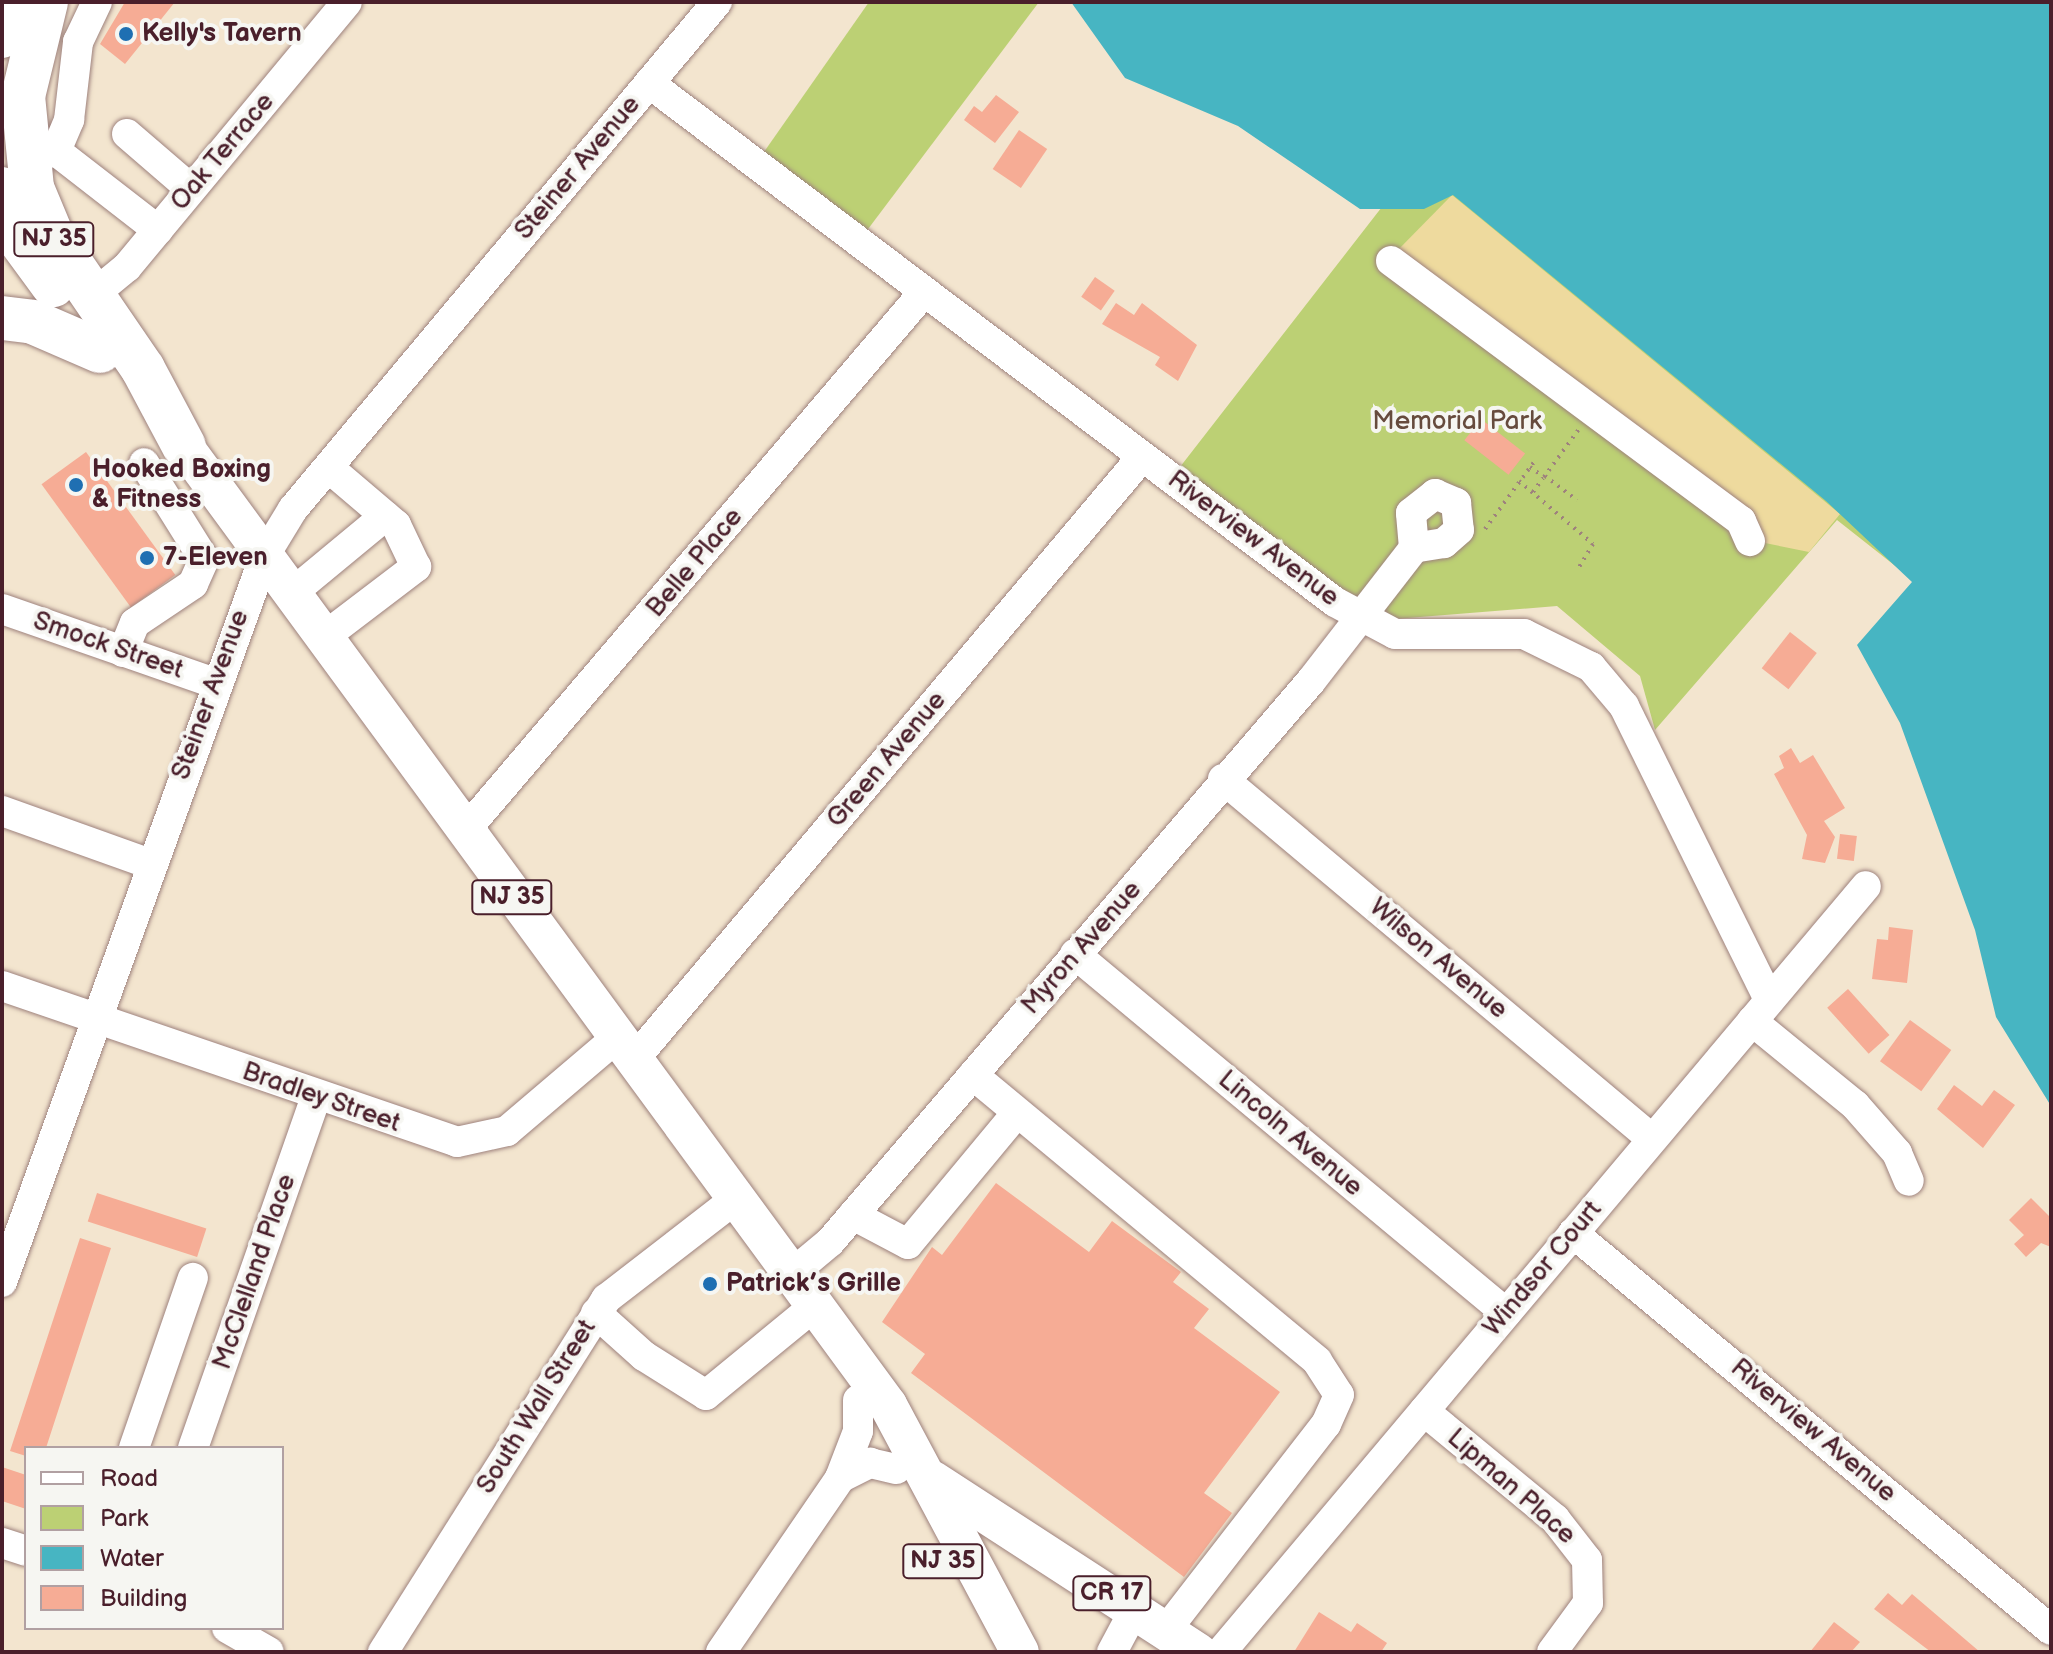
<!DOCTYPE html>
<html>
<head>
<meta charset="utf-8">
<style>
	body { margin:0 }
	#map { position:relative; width:2053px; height:1654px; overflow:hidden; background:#f3e5cf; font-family:"Balsamiq Sans",sans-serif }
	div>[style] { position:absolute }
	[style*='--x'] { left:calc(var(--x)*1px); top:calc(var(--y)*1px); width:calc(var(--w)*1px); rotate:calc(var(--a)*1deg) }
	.green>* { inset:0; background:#bcd074 }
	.sand>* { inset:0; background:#eeda9e }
	.water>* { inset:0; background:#47b5c2 }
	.building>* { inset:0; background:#f6ac95; transform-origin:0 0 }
	.path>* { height:4px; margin-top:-2px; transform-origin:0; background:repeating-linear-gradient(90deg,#9e827d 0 2px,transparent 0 8px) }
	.roads { filter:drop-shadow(0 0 2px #9e827d) drop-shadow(0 0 2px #9e827d) }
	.minor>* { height:30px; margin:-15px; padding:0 15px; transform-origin:15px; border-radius:15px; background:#fff }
	.major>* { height:38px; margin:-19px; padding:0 19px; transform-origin:19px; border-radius:19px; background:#fff }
	.highway>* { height:44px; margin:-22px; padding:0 22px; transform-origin:22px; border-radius:22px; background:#fff }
	.dots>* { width:22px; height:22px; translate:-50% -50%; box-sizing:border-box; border:4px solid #f6f6f2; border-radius:50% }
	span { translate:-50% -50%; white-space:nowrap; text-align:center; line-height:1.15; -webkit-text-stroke:8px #f6f6f2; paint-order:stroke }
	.shield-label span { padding:2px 6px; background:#f6f6f2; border:2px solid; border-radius:6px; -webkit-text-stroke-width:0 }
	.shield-label { font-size:24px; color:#4a1f2b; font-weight:700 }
	.poi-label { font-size:26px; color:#4a1f2b; font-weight:700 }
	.left { translate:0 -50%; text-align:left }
	.street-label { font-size:26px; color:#4a1f2b }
	.park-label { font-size:26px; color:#664b3d }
	.frame { position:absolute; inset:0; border:4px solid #4a1f2b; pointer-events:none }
	.legend { position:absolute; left:24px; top:1446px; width:260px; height:184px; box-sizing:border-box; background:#f6f6f2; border:2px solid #b1a0a2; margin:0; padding:10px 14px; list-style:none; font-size:24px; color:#4a1f2b }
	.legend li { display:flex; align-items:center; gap:16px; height:40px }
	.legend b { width:40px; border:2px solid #b1a0a2 }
</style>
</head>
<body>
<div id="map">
	<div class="green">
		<div style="clip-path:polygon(869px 2px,1039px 2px,859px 241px,757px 162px)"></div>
		<div style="clip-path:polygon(1459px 177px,1840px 479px,1908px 576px,1837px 520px,1655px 730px,1640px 676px,1557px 606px,1370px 621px,1173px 476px,1385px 203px)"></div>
	</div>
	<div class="sand">
		<div style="clip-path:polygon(1452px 195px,1840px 514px,1809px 552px,1755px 541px,1395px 253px)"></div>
	</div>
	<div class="water">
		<div style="clip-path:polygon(1071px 2px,2051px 2px,2051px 1106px,1996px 1017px,1975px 930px,1900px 723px,1857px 645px,1912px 582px,1826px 501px,1453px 195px,1424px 209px,1360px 209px,1238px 126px,1125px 78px)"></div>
	</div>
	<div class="building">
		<div style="clip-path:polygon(125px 2px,175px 2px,125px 64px,100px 44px)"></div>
		<div style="clip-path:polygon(996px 95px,1019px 112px,995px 143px,964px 120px,974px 106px,982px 112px)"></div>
		<div style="left:1019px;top:130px;width:34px;height:47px;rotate:34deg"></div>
		<div style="left:1095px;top:277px;width:24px;height:24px;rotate:35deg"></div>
		<div style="clip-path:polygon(1116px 303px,1134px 315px,1142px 303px,1197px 345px,1178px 381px,1155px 365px,1160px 357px,1102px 324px)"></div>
		<div style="left:1481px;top:419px;width:56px;height:27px;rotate:38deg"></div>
		<div style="left:86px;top:452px;width:152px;height:55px;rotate:54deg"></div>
		<div style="left:1790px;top:632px;width:34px;height:46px;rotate:38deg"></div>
		<div style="clip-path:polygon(1791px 748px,1800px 763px,1813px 755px,1845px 808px,1824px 821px,1835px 837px,1825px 863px,1802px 859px,1807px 835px,1774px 774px,1784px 768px,1779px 756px)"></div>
		<div style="left:1840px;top:834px;width:17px;height:25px;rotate:7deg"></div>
		<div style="clip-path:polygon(1889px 927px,1913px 930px,1907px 983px,1872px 979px,1877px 939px,1888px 940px)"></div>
		<div style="left:1848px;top:989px;width:62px;height:28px;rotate:48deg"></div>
		<div style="left:1910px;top:1020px;width:51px;height:51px;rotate:36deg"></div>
		<div style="clip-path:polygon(1954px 1085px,1982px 1106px,1994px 1090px,2015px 1105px,1983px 1148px,1937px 1109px)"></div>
		<div style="clip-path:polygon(996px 1183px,1089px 1252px,1112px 1221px,1181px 1272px,1173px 1282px,1209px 1309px,1194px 1328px,1280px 1392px,1204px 1493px,1232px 1513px,1184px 1577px,911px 1373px,925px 1354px,882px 1322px,932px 1247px,942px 1255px)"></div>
		<div style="left:97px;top:1193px;width:115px;height:30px;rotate:18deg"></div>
		<div style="clip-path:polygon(2031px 1198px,2051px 1218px,2051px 1247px,2041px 1243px,2026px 1257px,2014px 1244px,2024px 1235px,2009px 1220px)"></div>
		<div style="clip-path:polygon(80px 1238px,111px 1248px,46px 1448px,26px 1448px,26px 1456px,10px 1451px)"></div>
		<div style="clip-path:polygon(2px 1467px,26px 1475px,26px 1509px,2px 1501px)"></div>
		<div style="clip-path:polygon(1888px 1593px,1902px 1605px,1912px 1594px,1980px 1652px,1931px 1652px,1874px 1609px)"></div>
		<div style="clip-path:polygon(1319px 1612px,1351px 1632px,1357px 1623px,1387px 1643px,1381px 1652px,1294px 1652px)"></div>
		<div style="clip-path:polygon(1834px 1622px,1860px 1642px,1851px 1652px,1810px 1652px)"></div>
	</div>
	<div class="path">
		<div style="--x:1530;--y:467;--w:17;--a:36"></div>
		<div style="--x:1544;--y:477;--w:59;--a:-53.9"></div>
		<div style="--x:1545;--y:476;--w:40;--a:37"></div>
		<div style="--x:1519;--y:481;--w:97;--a:40.4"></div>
		<div style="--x:1593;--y:544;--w:29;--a:121"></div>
		<div style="--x:1533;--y:492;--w:17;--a:-54"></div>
		<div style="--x:1485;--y:529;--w:83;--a:-53.8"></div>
	</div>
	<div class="roads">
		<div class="minor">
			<div style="--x:649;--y:83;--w:860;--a:37.11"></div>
			<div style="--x:1335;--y:602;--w:68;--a:28.1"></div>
			<div style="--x:1395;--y:634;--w:129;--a:0"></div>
			<div style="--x:1524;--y:634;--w:75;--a:26.2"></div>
			<div style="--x:1591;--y:667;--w:51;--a:49.8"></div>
			<div style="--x:1624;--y:706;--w:328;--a:63.7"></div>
			<div style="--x:127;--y:134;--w:84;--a:40.7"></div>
			<div style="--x:56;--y:151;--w:34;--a:-67"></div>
			<div style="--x:69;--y:120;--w:79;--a:-83.4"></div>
			<div style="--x:78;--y:42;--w:44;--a:-64.6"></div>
			<div style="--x:26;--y:159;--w:31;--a:-15"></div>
			<div style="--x:56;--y:151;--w:129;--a:37.8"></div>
			<div style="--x:1391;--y:261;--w:436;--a:36.6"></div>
			<div style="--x:1741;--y:521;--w:22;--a:66"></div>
			<div style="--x:93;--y:295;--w:44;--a:-39.5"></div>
			<div style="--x:127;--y:267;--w:344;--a:-50.3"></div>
			<div style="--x:1435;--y:494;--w:23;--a:23"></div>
			<div style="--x:1456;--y:503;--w:27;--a:84"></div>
			<div style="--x:1459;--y:530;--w:20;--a:139"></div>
			<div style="--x:1444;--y:543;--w:30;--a:171"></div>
			<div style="--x:1414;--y:548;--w:35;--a:-95"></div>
			<div style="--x:1411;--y:513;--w:31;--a:-38"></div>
			<div style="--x:292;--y:593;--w:121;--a:-39.6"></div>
			<div style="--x:2;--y:609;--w:225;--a:19.2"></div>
			<div style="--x:324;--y:637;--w:116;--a:-37.3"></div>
			<div style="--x:416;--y:567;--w:47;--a:-115.5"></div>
			<div style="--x:396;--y:525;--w:88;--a:-139.6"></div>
			<div style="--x:123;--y:652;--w:31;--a:-68"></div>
			<div style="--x:135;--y:623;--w:70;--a:-33.9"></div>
			<div style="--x:193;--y:584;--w:27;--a:-66"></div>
			<div style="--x:204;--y:559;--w:113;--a:-122"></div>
			<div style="--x:1223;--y:779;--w:560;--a:40"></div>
			<div style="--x:2;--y:811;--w:157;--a:19.7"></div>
			<div style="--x:464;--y:832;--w:709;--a:-49.57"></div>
			<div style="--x:1075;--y:954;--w:561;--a:39.79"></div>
			<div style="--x:2;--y:986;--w:481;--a:18.9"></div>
			<div style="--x:457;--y:1142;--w:51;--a:-12.4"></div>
			<div style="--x:507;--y:1131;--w:142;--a:-40.4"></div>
			<div style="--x:1752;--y:1021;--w:133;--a:39.2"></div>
			<div style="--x:1855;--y:1105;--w:64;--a:48.8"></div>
			<div style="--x:1897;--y:1153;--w:30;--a:67"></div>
			<div style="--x:632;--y:1062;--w:791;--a:-49.87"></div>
			<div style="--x:973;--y:1075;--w:447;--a:39.7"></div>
			<div style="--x:1317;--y:1361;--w:40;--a:57.1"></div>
			<div style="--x:1339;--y:1395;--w:32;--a:114"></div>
			<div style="--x:1326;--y:1424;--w:261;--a:127.8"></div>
			<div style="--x:853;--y:1215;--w:62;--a:27.8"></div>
			<div style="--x:908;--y:1244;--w:169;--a:-50.3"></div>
			<div style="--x:1573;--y:1233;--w:621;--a:39.71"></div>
			<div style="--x:794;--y:1272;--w:47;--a:-39.8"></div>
			<div style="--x:830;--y:1242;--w:739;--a:-49.39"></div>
			<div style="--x:1311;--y:681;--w:168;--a:-52.2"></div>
			<div style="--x:2;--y:1282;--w:773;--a:-70.11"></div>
			<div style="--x:265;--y:555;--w:54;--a:-58.7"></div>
			<div style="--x:293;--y:509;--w:661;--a:-50.09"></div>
			<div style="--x:596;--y:1313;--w:64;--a:41.9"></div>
			<div style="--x:644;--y:1356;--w:73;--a:32.2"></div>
			<div style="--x:706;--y:1395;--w:122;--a:-39.3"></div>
			<div style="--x:1424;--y:1411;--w:170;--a:39.5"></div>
			<div style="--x:1555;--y:1519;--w:52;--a:52"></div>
			<div style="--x:1587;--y:1560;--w:43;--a:88.7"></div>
			<div style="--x:1588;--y:1603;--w:61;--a:126.3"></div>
			<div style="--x:134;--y:1448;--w:180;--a:-70.9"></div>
			<div style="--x:193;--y:1448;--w:373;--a:-70.7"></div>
			<div style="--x:840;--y:1478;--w:34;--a:-27"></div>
			<div style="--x:870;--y:1463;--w:27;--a:13"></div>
			<div style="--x:2;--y:1543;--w:25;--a:18"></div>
			<div style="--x:227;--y:1628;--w:48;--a:29.7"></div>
			<div style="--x:383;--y:1652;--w:418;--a:-57.7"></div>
			<div style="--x:606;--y:1299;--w:160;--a:-37.7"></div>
			<div style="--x:721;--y:1652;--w:211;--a:-55.6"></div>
			<div style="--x:840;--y:1478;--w:50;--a:-69"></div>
			<div style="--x:858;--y:1431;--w:31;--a:-90"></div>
			<div style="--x:1112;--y:1652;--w:49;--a:-61.9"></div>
			<div style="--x:1221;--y:1652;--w:1001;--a:-49.9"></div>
		</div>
		<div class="major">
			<div style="--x:184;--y:446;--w:1190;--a:53.72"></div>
			<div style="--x:888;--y:1405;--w:280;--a:61.9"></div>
			<div style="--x:933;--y:1480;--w:316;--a:33"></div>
		</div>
		<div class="highway">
			<div style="--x:46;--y:2;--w:97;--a:103.7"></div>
			<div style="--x:23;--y:96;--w:92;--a:84.4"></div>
			<div style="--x:32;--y:188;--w:52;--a:67.4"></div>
			<div style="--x:52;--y:236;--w:161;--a:55.6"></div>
			<div style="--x:143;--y:369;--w:87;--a:62"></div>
			<div style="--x:2;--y:36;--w:36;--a:-72"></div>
			<div style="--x:2;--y:189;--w:45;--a:74.4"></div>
			<div style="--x:14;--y:232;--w:66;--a:53.7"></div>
			<div style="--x:2;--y:318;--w:31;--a:7"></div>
			<div style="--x:33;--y:322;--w:73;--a:23.4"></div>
		</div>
	</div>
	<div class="dots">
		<div style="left:126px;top:34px;background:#1f6fb2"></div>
		<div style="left:76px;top:485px;background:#1f6fb2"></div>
		<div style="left:147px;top:558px;background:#1f6fb2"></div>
		<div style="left:710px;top:1284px;background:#1f6fb2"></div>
	</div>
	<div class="shield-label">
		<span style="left:54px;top:239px">NJ 35</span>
		<span style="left:512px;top:897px">NJ 35</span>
		<span style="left:943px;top:1561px">NJ 35</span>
		<span style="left:1112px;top:1593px">CR 17</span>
	</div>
	<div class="poi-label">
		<span class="left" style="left:142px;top:34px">Kelly's Tavern</span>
		<span class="left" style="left:92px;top:485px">Hooked Boxing<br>&amp; Fitness</span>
		<span class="left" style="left:163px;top:558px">7-Eleven</span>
		<span class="left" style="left:726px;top:1284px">Patrick’s Grille</span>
	</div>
	<div class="street-label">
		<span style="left:223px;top:152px;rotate:-50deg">Oak Terrace</span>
		<span style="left:578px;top:168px;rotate:-50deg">Steiner Avenue</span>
		<span style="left:1253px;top:539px;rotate:37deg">Riverview Avenue</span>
		<span style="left:695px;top:563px;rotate:-50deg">Belle Place</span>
		<span style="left:108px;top:646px;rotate:19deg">Smock Street</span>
		<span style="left:211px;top:695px;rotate:-70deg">Steiner Avenue</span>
		<span style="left:887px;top:760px;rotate:-50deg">Green Avenue</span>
		<span style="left:1082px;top:948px;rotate:-49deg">Myron Avenue</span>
		<span style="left:1438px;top:959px;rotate:40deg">Wilson Avenue</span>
		<span style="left:321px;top:1098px;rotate:19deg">Bradley Street</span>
		<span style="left:1290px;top:1134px;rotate:40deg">Lincoln Avenue</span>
		<span style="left:1543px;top:1269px;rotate:-50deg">Windsor Court</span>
		<span style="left:255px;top:1272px;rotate:-71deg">McClelland Place</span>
		<span style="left:537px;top:1407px;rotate:-58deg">South Wall Street</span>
		<span style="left:1813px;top:1431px;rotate:40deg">Riverview Avenue</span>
		<span style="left:1511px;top:1487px;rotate:41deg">Lipman Place</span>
	</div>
	<div class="park-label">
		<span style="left:1457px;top:422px">Memorial Park</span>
	</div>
	<div class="frame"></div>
	<ul class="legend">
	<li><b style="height:10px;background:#fff"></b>Road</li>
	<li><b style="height:22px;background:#bcd074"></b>Park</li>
	<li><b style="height:22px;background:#47b5c2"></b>Water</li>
	<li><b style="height:22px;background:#f6ac95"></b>Building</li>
	</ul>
</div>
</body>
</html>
